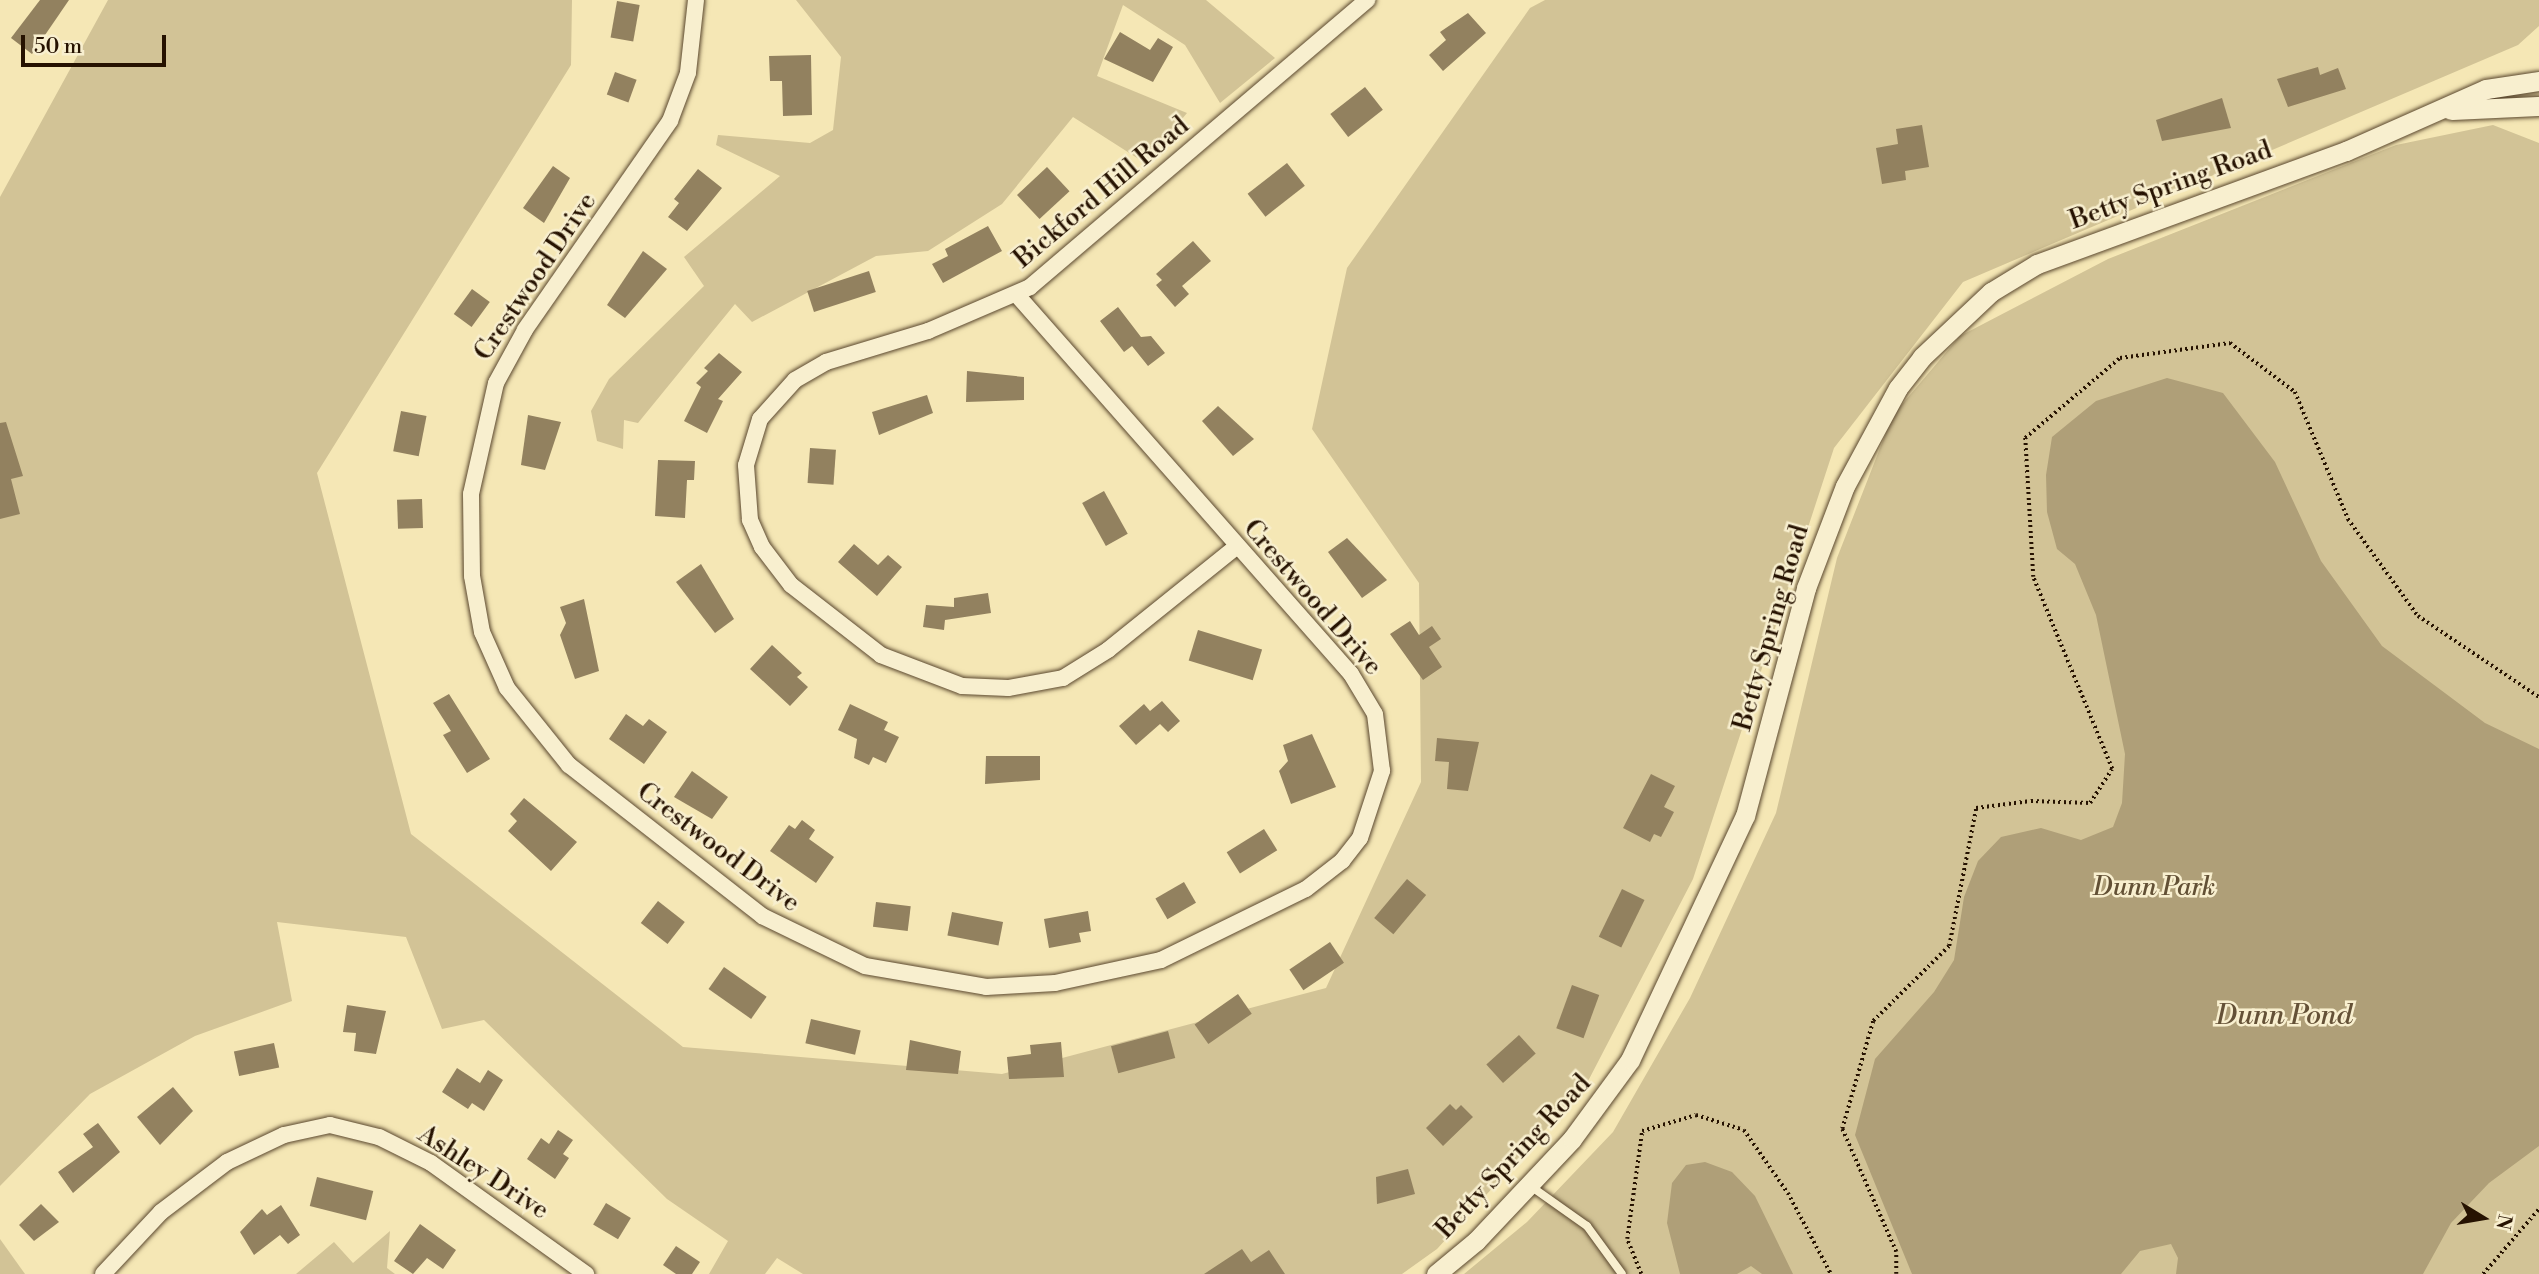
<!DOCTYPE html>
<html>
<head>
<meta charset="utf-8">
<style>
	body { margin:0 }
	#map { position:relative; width:2539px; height:1274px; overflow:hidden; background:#f5e7b5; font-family:"Libre Bodoni",serif }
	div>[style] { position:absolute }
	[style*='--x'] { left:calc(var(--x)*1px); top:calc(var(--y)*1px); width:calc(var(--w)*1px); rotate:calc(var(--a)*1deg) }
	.green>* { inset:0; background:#d2c396 }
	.water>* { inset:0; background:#af9f78 }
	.building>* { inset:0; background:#92815f; transform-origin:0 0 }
	.path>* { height:3.5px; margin-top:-1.75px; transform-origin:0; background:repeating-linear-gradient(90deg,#261201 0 2px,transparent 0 5.5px) }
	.roads { filter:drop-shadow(0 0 2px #5a472e) drop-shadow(0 0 2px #5a472e) }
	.service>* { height:8px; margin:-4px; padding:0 4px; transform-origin:4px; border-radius:4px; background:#f8efcf }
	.minor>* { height:16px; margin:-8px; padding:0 8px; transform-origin:8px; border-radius:8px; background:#f8efcf }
	.tertiary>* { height:19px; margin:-9.5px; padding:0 9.5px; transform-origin:9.5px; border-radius:9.5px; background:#f8efcf }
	span { translate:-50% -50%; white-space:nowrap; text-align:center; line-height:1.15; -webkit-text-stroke:5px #f8efcf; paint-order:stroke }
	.street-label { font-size:26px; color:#261201 }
	.park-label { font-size:26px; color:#625035; font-style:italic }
	.water-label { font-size:28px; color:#645137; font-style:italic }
	.north { position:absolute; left:2448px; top:1183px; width:70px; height:70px; -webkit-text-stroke:5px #f8efcf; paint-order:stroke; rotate:101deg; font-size:19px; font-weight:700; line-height:28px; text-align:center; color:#261201 }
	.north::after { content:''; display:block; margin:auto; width:24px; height:32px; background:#261201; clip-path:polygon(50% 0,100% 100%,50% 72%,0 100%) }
	.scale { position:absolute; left:21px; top:35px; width:145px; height:32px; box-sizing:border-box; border:4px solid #261201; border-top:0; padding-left:9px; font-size:21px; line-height:24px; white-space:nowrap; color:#261201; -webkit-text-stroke:5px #f8efcf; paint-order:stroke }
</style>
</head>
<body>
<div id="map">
	<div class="green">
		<div style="clip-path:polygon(108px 0,572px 0,571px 65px,317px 473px,411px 834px,683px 1047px,1002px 1074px,1326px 988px,1421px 782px,1419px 583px,1312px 429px,1347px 268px,1530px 8px,1545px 0,2539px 0,2539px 26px,2518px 45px,1963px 282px,1834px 448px,1693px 879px,1586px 1085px,1437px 1249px,1402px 1274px,803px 1274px,777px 1258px,765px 1274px,709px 1274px,728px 1241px,667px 1199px,484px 1020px,442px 1029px,406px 937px,277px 922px,292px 1001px,195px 1036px,90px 1094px,0 1186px,0 197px)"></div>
		<div style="clip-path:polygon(796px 0,1206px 0,1275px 58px,1220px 103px,1185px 45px,1123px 5px,1097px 76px,1187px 113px,1145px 163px,1073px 117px,1002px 204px,928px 251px,876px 256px,752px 322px,735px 304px,638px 423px,624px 420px,623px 449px,597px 441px,591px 411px,609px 379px,704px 286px,684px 257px,780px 176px,716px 145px,718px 135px,810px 143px,833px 130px,841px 57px)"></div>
		<div style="clip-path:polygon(2493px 125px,2539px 143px,2539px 1274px,1464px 1274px,1527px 1222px,1613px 1132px,1690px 998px,1776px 813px,1837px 558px,1893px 415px,1960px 336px,2108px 259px,2396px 145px)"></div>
		<div style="clip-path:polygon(390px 1231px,387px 1268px,395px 1274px,296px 1274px,334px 1242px,353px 1263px)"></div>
		<div style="clip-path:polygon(0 1239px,25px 1274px,0 1274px)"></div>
	</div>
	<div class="water">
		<div style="clip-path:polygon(2167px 378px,2223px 393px,2275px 462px,2321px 561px,2382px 646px,2485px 723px,2539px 749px,2539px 1146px,2489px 1183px,2451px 1223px,2423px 1274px,2176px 1274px,2178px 1258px,2171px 1244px,2140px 1251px,2121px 1274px,1912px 1274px,1855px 1135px,1875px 1059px,1934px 992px,1954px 960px,1964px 897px,1978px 861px,2001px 837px,2041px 828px,2081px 840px,2113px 827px,2122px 803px,2125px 754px,2096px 615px,2075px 564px,2057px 549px,2047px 512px,2046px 475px,2052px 437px,2096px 401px)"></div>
		<div style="clip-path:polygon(1705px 1162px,1732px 1172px,1755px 1196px,1793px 1274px,1762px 1274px,1751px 1266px,1737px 1274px,1680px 1274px,1667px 1223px,1672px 1183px,1686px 1165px)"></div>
	</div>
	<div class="building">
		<div style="clip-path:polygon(40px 0,69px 0,32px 54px,11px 38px)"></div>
		<div style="left:617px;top:1px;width:23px;height:37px;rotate:10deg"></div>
		<div style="clip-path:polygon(1468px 13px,1486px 33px,1443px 71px,1429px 55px,1446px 40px,1440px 32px)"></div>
		<div style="clip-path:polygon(1120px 32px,1150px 50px,1158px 38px,1173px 47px,1153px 82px,1104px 59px)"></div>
		<div style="clip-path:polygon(811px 55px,812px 115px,783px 116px,782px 81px,770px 81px,769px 56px)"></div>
		<div style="clip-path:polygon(2318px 67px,2320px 75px,2338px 68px,2346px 89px,2288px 107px,2277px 79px)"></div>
		<div style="left:615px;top:72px;width:23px;height:24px;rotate:20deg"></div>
		<div style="left:1365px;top:87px;width:29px;height:44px;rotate:52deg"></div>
		<div style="clip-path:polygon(2222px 98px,2231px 128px,2162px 141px,2156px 120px)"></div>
		<div style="clip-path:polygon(1922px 125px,1929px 167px,1905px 171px,1906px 180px,1882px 184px,1876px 148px,1898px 144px,1896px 129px)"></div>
		<div style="left:1287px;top:163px;width:29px;height:50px;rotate:52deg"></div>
		<div style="clip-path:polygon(553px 166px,570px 178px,544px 223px,523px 208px)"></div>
		<div style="left:1047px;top:167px;width:33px;height:41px;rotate:47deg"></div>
		<div style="clip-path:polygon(698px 169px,722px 188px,687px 231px,668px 217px,679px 203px,674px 199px)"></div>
		<div style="clip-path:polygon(988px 226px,1002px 251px,943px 283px,932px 264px,948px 256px,945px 249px)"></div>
		<div style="clip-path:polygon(1193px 241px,1211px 261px,1182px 286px,1189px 294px,1175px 307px,1156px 285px,1162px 280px,1156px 274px)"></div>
		<div style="clip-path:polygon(643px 251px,667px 269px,625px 318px,607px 305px)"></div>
		<div style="left:869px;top:271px;width:22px;height:65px;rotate:72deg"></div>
		<div style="left:472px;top:289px;width:22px;height:31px;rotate:36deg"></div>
		<div style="clip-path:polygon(1118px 307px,1141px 337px,1151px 336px,1165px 353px,1148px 366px,1132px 346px,1124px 352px,1100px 321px)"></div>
		<div style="clip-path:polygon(719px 353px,742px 372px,718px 399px,723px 401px,707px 433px,684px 421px,701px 387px,696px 383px,708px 371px,704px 368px)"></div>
		<div style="clip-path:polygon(967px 371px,1024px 377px,1024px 400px,966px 402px)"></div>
		<div style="clip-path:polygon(927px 395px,933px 413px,879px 435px,872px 412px)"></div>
		<div style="clip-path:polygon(1218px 406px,1254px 439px,1233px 456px,1202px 421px)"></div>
		<div style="left:401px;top:411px;width:26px;height:41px;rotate:11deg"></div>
		<div style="clip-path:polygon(528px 415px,561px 422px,545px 470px,521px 465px)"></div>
		<div style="clip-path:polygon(6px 422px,23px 476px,11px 479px,20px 514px,0 519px,0 423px)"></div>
		<div style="left:810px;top:448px;width:26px;height:35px;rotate:4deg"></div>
		<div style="clip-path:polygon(658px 460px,695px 461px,694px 480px,687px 480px,685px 518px,655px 516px)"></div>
		<div style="left:1104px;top:491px;width:49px;height:25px;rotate:61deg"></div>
		<div style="left:422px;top:499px;width:29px;height:25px;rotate:88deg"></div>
		<div style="clip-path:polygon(1347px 538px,1387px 580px,1362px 598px,1328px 552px)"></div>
		<div style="clip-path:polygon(854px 544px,878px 565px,888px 555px,902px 567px,877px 596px,838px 562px)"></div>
		<div style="clip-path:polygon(701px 564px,734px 619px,715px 633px,676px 582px)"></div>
		<div style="clip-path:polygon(988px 593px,991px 613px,945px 620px,944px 630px,923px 627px,926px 605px,954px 607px,954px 598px)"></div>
		<div style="clip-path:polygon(584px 599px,599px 671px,575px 679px,560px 635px,566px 623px,560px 607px)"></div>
		<div style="clip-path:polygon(1410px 621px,1419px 635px,1432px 626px,1441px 639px,1429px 647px,1442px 667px,1423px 680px,1390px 634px)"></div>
		<div style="left:1198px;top:630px;width:67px;height:32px;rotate:17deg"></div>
		<div style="clip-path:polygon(772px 645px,802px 673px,797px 677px,808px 687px,790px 706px,750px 669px)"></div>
		<div style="clip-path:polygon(449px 694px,490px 759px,467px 773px,443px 735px,451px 731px,433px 703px)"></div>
		<div style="clip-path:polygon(1162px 701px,1180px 721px,1168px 732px,1160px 724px,1136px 745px,1119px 726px,1144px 704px,1150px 711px)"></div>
		<div style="clip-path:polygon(850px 704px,888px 722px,884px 730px,899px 737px,886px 763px,873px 757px,869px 765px,854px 758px,857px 739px,838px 730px)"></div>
		<div style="clip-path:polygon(626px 714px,643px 726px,649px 719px,667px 732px,644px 764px,609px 739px)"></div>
		<div style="clip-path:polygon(1312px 734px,1336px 787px,1291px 804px,1279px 771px,1288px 761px,1283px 745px)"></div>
		<div style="clip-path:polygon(1437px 738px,1479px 742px,1468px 791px,1447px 789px,1449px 762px,1435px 761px)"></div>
		<div style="clip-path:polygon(986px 756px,1040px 756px,1040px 780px,985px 784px)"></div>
		<div style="clip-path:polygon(692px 771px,728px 797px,712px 819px,674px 797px)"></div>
		<div style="clip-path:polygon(1651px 774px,1675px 786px,1664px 807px,1674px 812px,1661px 837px,1654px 834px,1650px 842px,1623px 828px)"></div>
		<div style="clip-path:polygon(524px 798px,577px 842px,551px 871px,508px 831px,517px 821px,510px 814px)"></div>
		<div style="clip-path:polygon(802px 820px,815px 830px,809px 839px,834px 857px,816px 883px,770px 851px,789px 825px,795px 829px)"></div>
		<div style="left:1264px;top:829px;width:25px;height:44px;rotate:58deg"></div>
		<div style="left:1407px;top:879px;width:25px;height:51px;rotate:40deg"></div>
		<div style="left:1184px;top:882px;width:24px;height:33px;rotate:60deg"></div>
		<div style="left:1622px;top:889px;width:25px;height:53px;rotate:26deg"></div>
		<div style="left:658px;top:901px;width:34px;height:28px;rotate:38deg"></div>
		<div style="left:876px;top:902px;width:35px;height:25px;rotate:7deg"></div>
		<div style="clip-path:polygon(1088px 911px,1091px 931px,1079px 933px,1081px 942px,1049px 948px,1044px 919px)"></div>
		<div style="left:952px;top:912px;width:52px;height:24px;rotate:11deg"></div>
		<div style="left:1330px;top:942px;width:25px;height:49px;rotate:56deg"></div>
		<div style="left:724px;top:967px;width:52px;height:27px;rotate:35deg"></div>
		<div style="left:1572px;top:985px;width:29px;height:46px;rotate:20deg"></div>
		<div style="left:1238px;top:994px;width:24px;height:53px;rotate:55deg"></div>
		<div style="clip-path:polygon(347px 1005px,386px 1011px,376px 1054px,354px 1051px,356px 1033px,343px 1032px)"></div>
		<div style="left:811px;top:1019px;width:51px;height:25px;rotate:13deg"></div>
		<div style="left:1168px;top:1031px;width:28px;height:59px;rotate:75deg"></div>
		<div style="left:1519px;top:1035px;width:25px;height:44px;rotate:48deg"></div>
		<div style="clip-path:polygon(910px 1040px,961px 1051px,958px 1074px,906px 1070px)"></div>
		<div style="clip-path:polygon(1061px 1042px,1064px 1077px,1009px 1079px,1007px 1057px,1031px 1054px,1030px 1045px)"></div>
		<div style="left:274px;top:1043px;width:25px;height:41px;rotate:78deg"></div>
		<div style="clip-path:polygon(457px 1068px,480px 1083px,488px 1070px,503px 1080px,484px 1111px,472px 1103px,468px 1109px,442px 1092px)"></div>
		<div style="clip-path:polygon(173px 1087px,193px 1111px,160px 1145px,137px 1117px)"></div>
		<div style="clip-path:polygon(1450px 1104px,1456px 1110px,1461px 1105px,1473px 1117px,1443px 1146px,1426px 1128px)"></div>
		<div style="clip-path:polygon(98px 1123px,120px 1152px,73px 1193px,58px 1172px,93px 1147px,83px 1134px)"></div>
		<div style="clip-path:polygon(558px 1130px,573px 1140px,563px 1154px,569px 1158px,555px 1179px,527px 1159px,541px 1138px,549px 1144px)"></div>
		<div style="clip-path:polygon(1408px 1169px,1415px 1194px,1377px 1204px,1376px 1177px)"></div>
		<div style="left:317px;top:1177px;width:58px;height:30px;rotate:14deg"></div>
		<div style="left:606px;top:1203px;width:29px;height:25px;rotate:31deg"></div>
		<div style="clip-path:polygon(41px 1204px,59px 1222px,34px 1241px,19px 1225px)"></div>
		<div style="clip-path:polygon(281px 1205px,300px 1235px,288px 1244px,280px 1235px,254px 1255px,240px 1232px,262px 1209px,267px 1215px)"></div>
		<div style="clip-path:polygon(420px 1224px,456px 1250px,443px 1269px,427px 1258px,413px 1274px,394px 1261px)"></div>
		<div style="clip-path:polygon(676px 1246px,700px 1262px,692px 1274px,676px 1274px,663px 1265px)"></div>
		<div style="clip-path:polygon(1242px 1249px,1251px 1262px,1269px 1250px,1285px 1274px,1204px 1274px)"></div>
	</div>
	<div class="path">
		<div style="--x:1641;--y:1274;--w:38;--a:-112"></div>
		<div style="--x:1627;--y:1239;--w:109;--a:-82.1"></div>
		<div style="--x:1642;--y:1131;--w:56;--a:-16.5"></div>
		<div style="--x:1696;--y:1115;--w:50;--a:17.4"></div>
		<div style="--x:1744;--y:1130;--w:77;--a:55.1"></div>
		<div style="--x:1788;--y:1193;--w:92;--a:62"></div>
		<div style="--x:1896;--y:1274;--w:22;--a:-90"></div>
		<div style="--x:1896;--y:1252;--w:134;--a:-113.7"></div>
		<div style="--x:1842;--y:1129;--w:112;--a:-74"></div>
		<div style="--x:1873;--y:1021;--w:107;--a:-44.6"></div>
		<div style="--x:1949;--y:946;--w:141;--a:-78.9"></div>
		<div style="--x:1976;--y:808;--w:55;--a:-7.3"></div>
		<div style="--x:2031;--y:801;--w:59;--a:1.9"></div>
		<div style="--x:2090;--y:803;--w:40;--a:-57.1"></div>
		<div style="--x:2112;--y:769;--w:208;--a:-112.4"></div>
		<div style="--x:2033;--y:577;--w:139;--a:-93.3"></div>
		<div style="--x:2025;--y:438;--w:124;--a:-40.1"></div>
		<div style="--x:2120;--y:358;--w:111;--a:-7.8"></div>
		<div style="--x:2230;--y:343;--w:81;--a:37"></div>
		<div style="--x:2295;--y:392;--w:138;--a:67.3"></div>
		<div style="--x:2348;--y:519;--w:120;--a:54.2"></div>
		<div style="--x:2418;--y:616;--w:146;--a:33.8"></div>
		<div style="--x:2483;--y:1274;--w:86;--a:-49.3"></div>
	</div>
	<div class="roads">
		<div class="service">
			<div style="--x:1529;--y:1185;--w:71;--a:35.3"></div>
			<div style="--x:1587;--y:1226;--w:59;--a:53.9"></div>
		</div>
		<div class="minor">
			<div style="--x:696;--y:0;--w:73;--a:96.3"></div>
			<div style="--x:688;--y:73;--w:51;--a:110.6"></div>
			<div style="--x:670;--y:121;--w:254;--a:124.8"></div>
			<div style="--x:525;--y:330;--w:60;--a:118.7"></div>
			<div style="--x:496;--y:383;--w:114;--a:102.7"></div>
			<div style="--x:471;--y:494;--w:82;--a:89.3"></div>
			<div style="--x:472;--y:576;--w:57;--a:79.9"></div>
			<div style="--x:482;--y:632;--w:61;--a:65.9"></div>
			<div style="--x:507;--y:688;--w:99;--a:51.2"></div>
			<div style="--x:569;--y:765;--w:245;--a:38"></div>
			<div style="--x:762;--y:916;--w:114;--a:25.9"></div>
			<div style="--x:865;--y:966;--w:123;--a:9.8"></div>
			<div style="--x:986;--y:987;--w:69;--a:-3.3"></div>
			<div style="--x:1055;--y:983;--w:108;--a:-12.2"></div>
			<div style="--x:1161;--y:960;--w:161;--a:-26.1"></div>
			<div style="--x:1306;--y:889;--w:46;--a:-37.9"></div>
			<div style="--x:1342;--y:861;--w:29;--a:-52"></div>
			<div style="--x:1360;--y:838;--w:71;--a:-71.8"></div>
			<div style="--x:1382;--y:771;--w:57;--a:-97"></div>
			<div style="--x:1375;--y:714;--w:47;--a:-121"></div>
			<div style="--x:1351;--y:674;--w:505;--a:-131.39"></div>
			<div style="--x:1236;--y:547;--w:164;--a:141.2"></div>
			<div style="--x:1108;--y:650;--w:53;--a:148.1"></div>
			<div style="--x:1063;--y:678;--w:56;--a:169.7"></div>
			<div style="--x:1008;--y:688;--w:46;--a:-177.5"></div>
			<div style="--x:962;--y:686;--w:87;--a:-159.1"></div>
			<div style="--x:881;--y:655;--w:114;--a:-142.1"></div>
			<div style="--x:791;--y:585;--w:48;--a:-127.3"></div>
			<div style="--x:762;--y:547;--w:30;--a:-114"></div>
			<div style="--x:750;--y:520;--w:55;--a:-94.2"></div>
			<div style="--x:746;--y:465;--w:48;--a:-73.1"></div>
			<div style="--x:760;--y:419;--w:52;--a:-48.1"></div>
			<div style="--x:795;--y:380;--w:36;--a:-30"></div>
			<div style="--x:826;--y:362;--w:107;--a:-16.9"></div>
			<div style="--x:928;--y:331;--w:111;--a:-23.3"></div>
			<div style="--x:1030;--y:287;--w:443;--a:-40.4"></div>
			<div style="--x:103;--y:1274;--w:85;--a:-46.9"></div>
			<div style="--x:161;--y:1212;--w:83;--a:-37.1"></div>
			<div style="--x:227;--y:1162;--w:63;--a:-25.3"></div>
			<div style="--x:284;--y:1135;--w:47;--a:-12.3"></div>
			<div style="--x:330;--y:1125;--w:50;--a:13.8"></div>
			<div style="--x:379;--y:1137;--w:58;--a:26.6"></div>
			<div style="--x:431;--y:1163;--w:191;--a:35.6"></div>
		</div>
		<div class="tertiary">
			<div style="--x:2451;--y:110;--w:88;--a:-2.6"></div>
			<div style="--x:1436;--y:1274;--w:52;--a:-39.5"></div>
			<div style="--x:1476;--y:1241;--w:140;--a:-46.7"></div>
			<div style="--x:1572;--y:1139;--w:98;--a:-53.7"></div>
			<div style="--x:1630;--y:1060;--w:270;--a:-64.8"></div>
			<div style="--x:1745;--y:816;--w:236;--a:-75"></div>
			<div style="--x:1806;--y:588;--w:109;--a:-69.1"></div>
			<div style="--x:1845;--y:486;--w:111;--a:-61.6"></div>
			<div style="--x:1898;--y:388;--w:39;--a:-52"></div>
			<div style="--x:1922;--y:357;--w:95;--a:-43.3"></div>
			<div style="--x:1991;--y:292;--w:54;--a:-31.3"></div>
			<div style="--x:2037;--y:264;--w:329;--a:-20.1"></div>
			<div style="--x:2346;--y:151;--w:153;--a:-23.9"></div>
			<div style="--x:2486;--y:89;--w:54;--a:-8.6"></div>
		</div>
	</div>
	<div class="street-label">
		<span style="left:2171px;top:186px;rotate:-20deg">Betty Spring Road</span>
		<span style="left:1102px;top:193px;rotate:-40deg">Bickford Hill Road</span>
		<span style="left:536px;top:277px;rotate:-56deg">Crestwood Drive</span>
		<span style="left:1312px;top:598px;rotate:49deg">Crestwood Drive</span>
		<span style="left:1772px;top:628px;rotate:-74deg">Betty Spring Road</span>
		<span style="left:718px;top:848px;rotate:37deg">Crestwood Drive</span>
		<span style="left:1514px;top:1157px;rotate:-47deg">Betty Spring Road</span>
		<span style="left:483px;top:1173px;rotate:33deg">Ashley Drive</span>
	</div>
	<div class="park-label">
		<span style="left:2154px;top:888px">Dunn Park</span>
	</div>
	<div class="water-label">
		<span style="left:2284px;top:1016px">Dunn Pond</span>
	</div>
	<div class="north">N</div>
	<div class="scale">50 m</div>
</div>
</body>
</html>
